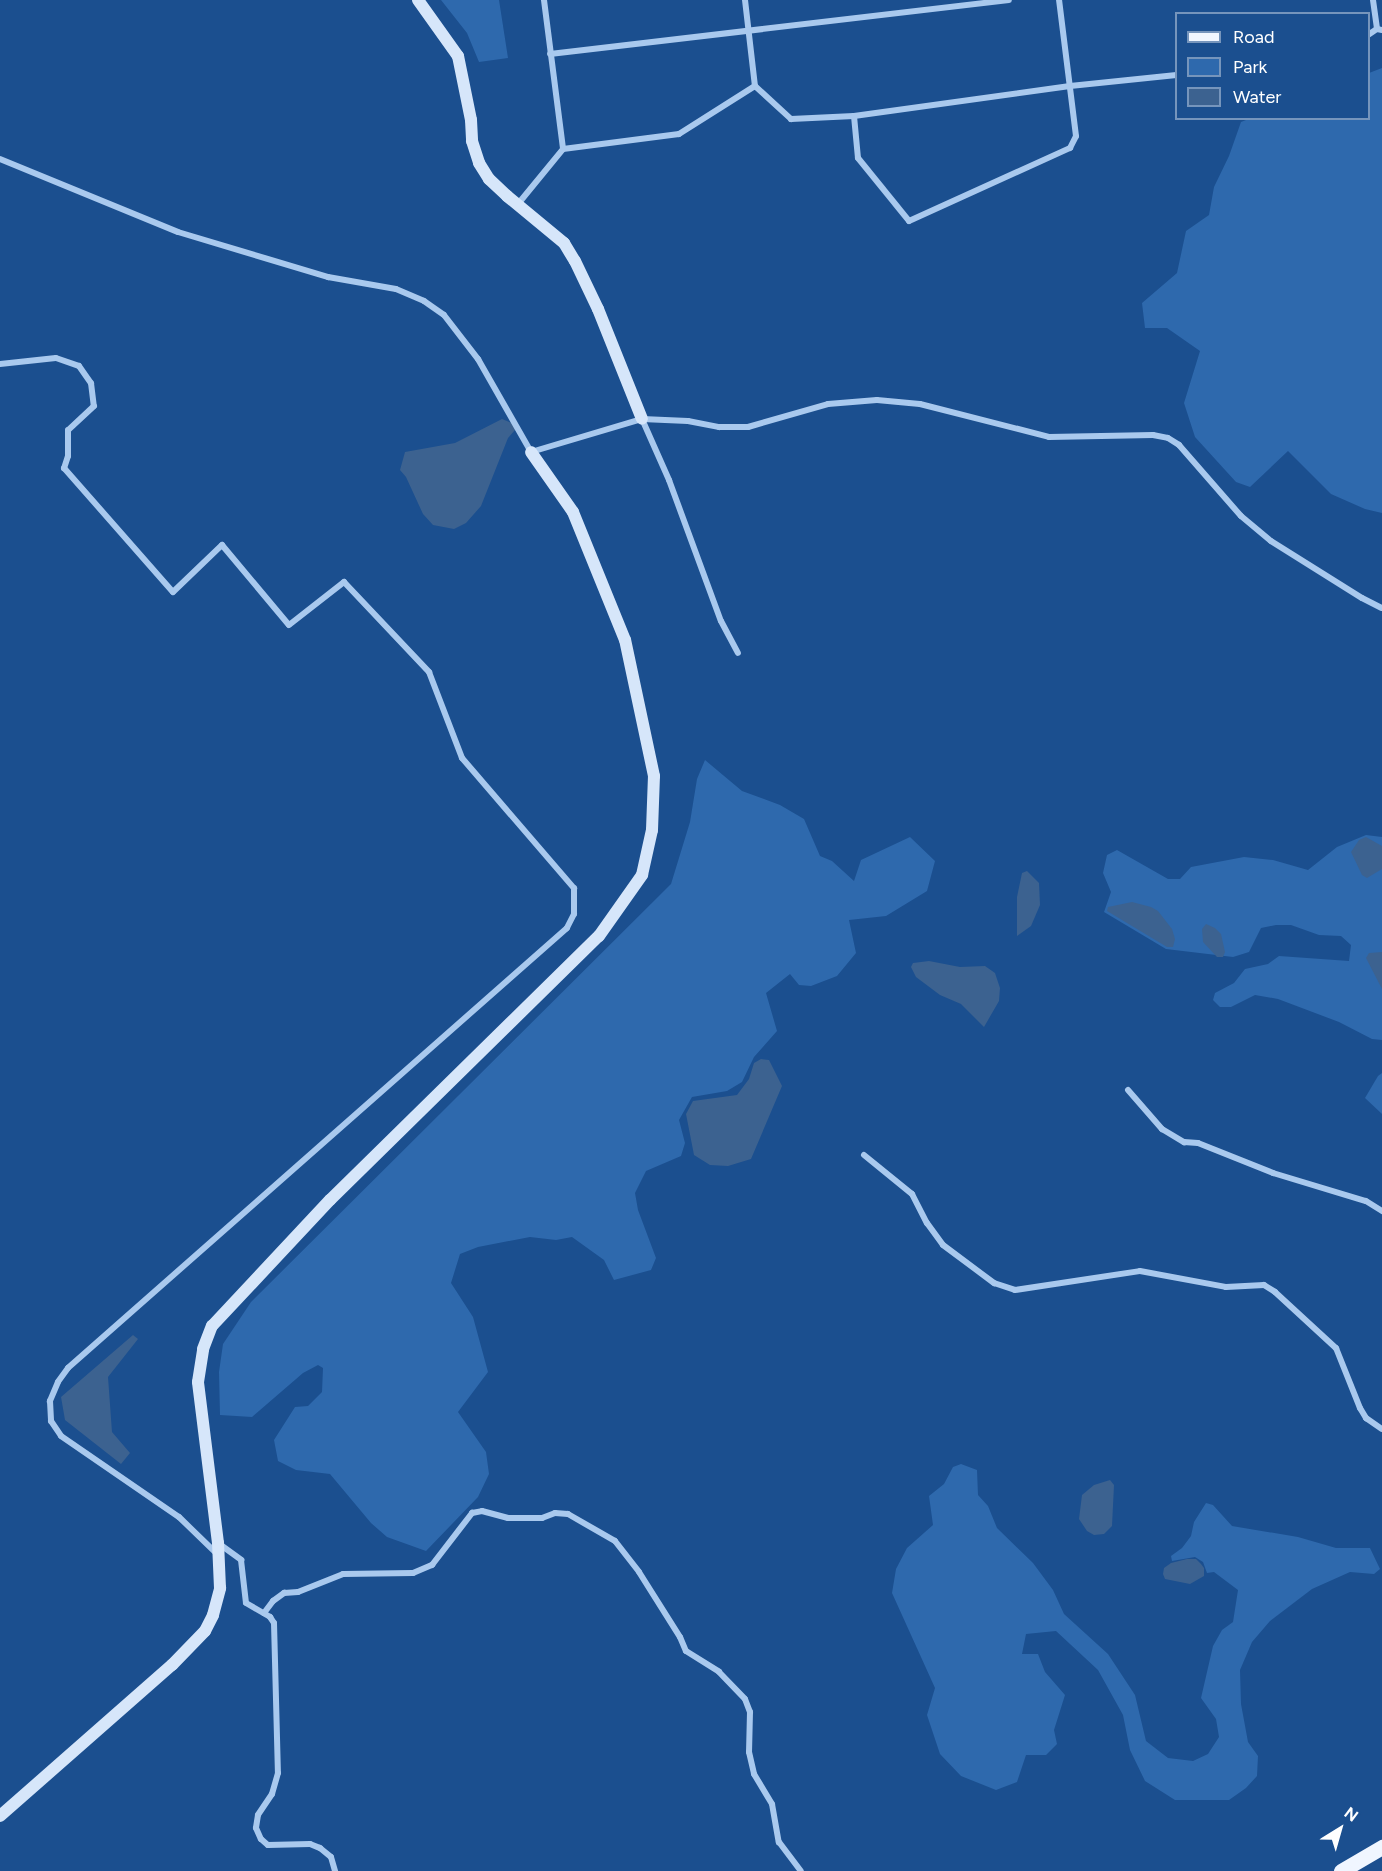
<!DOCTYPE html>
<html>
<head>
<meta charset="utf-8">
<style>
	body { margin:0 }
	#map { position:relative; width:1382px; height:1871px; overflow:hidden; background:#1b4f8f; font-family:Figtree,sans-serif }
	div>[style] { position:absolute }
	[style*='--x'] { left:calc(var(--x)*1px); top:calc(var(--y)*1px); width:calc(var(--w)*1px); rotate:calc(var(--a)*1deg) }
	.green>* { inset:0; background:#2e69ad }
	.water>* { inset:0; background:#3c6290 }
	.street>* { height:6px; margin:-3px; padding:0 3px; transform-origin:3px; border-radius:3px; background:#a9c9ee }
	.secondary>* { height:12px; margin:-6px; padding:0 6px; transform-origin:6px; border-radius:6px; background:#d6e6fa }
	.primary>* { height:15px; margin:-7.5px; padding:0 7.5px; transform-origin:7.5px; border-radius:7.5px; background:#f0f6ff }
	span { translate:-50% -50%; white-space:nowrap; text-align:center; line-height:1.15; -webkit-text-stroke:5px #1b4f8f; paint-order:stroke }
	.legend { position:absolute; left:1175px; top:12px; width:195px; height:108px; box-sizing:border-box; background:#1b4f8f; border:2px solid #7695bc; margin:0; padding:8px 10px; list-style:none; font-size:18px; color:#fff }
	.legend li { display:flex; align-items:center; gap:12px; height:30px }
	.legend b { width:30px; border:2px solid #7695bc }
	.north { position:absolute; left:1310px; top:1799px; width:60px; height:60px; -webkit-text-stroke:4px #1b4f8f; paint-order:stroke; rotate:37deg; font-size:16px; font-weight:700; line-height:24px; text-align:center; color:#fff }
	.north::after { content:''; display:block; margin:auto; width:21px; height:27px; background:#fff; clip-path:polygon(50% 0,100% 100%,50% 72%,0 100%) }
</style>
</head>
<body>
<div id="map">
	<div class="green">
		<div style="clip-path:polygon(441px 0,499px 0,508px 58px,479px 62px,467px 33px)"></div>
		<div style="clip-path:polygon(1382px 68px,1382px 513px,1365px 509px,1331px 494px,1288px 451px,1250px 487px,1236px 482px,1195px 437px,1184px 403px,1200px 351px,1167px 328px,1145px 328px,1142px 303px,1177px 273px,1186px 231px,1209px 215px,1214px 187px,1229px 156px,1241px 122px,1251px 118px,1368px 118px,1369px 73px)"></div>
		<div style="clip-path:polygon(705px 760px,742px 791px,780px 805px,804px 819px,820px 856px,832px 861px,854px 881px,861px 860px,910px 837px,935px 861px,927px 891px,886px 916px,849px 920px,856px 953px,837px 976px,811px 986px,799px 985px,790px 974px,766px 993px,777px 1031px,754px 1057px,742px 1082px,727px 1091px,692px 1097px,679px 1120px,685px 1143px,681px 1156px,646px 1171px,635px 1193px,638px 1210px,656px 1258px,651px 1270px,614px 1280px,604px 1260px,572px 1237px,556px 1240px,530px 1237px,478px 1247px,460px 1254px,451px 1283px,473px 1317px,488px 1372px,458px 1412px,486px 1452px,489px 1474px,478px 1497px,426px 1551px,387px 1537px,371px 1523px,330px 1474px,296px 1470px,278px 1461px,274px 1440px,295px 1407px,308px 1406px,322px 1392px,323px 1368px,318px 1365px,303px 1373px,252px 1417px,220px 1415px,219px 1372px,223px 1344px,251px 1302px,671px 884px,690px 822px,697px 779px)"></div>
		<div style="clip-path:polygon(1366px 835px,1382px 837px,1382px 1040px,1372px 1039px,1339px 1022px,1278px 999px,1255px 995px,1231px 1007px,1220px 1007px,1213px 1000px,1215px 993px,1234px 983px,1245px 969px,1268px 964px,1279px 956px,1349px 961px,1351px 945px,1341px 936px,1319px 935px,1291px 925px,1276px 925px,1261px 928px,1249px 952px,1233px 957px,1166px 949px,1104px 912px,1111px 892px,1103px 873px,1107px 855px,1117px 850px,1168px 879px,1180px 879px,1191px 867px,1244px 857px,1273px 860px,1308px 870px,1337px 847px)"></div>
		<div style="clip-path:polygon(1382px 1073px,1382px 1114px,1365px 1098px,1378px 1076px)"></div>
		<div style="clip-path:polygon(961px 1464px,977px 1470px,978px 1495px,988px 1506px,997px 1528px,1033px 1563px,1053px 1590px,1064px 1614px,1108px 1654px,1135px 1695px,1146px 1741px,1168px 1758px,1193px 1761px,1208px 1754px,1219px 1737px,1216px 1719px,1201px 1698px,1213px 1646px,1222px 1630px,1233px 1622px,1238px 1590px,1214px 1572px,1207px 1573px,1203px 1562px,1195px 1557px,1172px 1561px,1171px 1556px,1182px 1548px,1191px 1536px,1194px 1522px,1206px 1503px,1213px 1505px,1232px 1526px,1298px 1537px,1336px 1548px,1370px 1548px,1380px 1569px,1374px 1574px,1350px 1572px,1312px 1589px,1270px 1621px,1252px 1642px,1240px 1670px,1241px 1704px,1248px 1742px,1258px 1756px,1257px 1776px,1246px 1788px,1229px 1800px,1175px 1800px,1145px 1781px,1130px 1750px,1123px 1715px,1098px 1670px,1056px 1631px,1026px 1634px,1022px 1654px,1038px 1654px,1045px 1672px,1065px 1695px,1054px 1730px,1057px 1744px,1046px 1755px,1026px 1755px,1017px 1782px,996px 1790px,961px 1776px,940px 1754px,927px 1715px,935px 1688px,892px 1593px,896px 1569px,907px 1548px,933px 1525px,929px 1496px,944px 1484px,953px 1467px)"></div>
	</div>
	<div class="water">
		<div style="clip-path:polygon(502px 419px,514px 424px,515px 430px,508px 438px,481px 506px,466px 523px,454px 529px,433px 525px,423px 514px,406px 477px,400px 470px,405px 452px,455px 443px)"></div>
		<div style="clip-path:polygon(1366px 837px,1382px 846px,1382px 869px,1367px 878px,1362px 875px,1351px 852px,1359px 840px)"></div>
		<div style="clip-path:polygon(1027px 871px,1039px 883px,1040px 905px,1031px 926px,1017px 936px,1017px 897px,1022px 873px)"></div>
		<div style="clip-path:polygon(1132px 902px,1151px 907px,1158px 911px,1172px 929px,1175px 939px,1173px 947px,1167px 947px,1107px 911px,1108px 907px)"></div>
		<div style="clip-path:polygon(1206px 924px,1215px 928px,1221px 934px,1225px 952px,1223px 957px,1217px 957px,1203px 942px,1202px 929px)"></div>
		<div style="clip-path:polygon(1382px 952px,1382px 989px,1366px 958px,1369px 953px)"></div>
		<div style="clip-path:polygon(929px 961px,960px 967px,985px 966px,995px 973px,1000px 988px,999px 1001px,984px 1027px,961px 1004px,940px 995px,916px 977px,911px 967px,913px 963px)"></div>
		<div style="clip-path:polygon(761px 1059px,769px 1060px,782px 1086px,751px 1159px,728px 1166px,710px 1165px,694px 1155px,686px 1114px,693px 1101px,737px 1095px,749px 1079px,754px 1063px)"></div>
		<div style="clip-path:polygon(133px 1335px,138px 1339px,108px 1377px,112px 1432px,130px 1453px,121px 1464px,65px 1420px,61px 1397px)"></div>
		<div style="clip-path:polygon(1110px 1480px,1114px 1485px,1112px 1526px,1104px 1534px,1094px 1535px,1087px 1531px,1079px 1519px,1082px 1495px,1094px 1485px)"></div>
		<div style="clip-path:polygon(1187px 1559px,1196px 1559px,1201px 1564px,1204px 1568px,1204px 1576px,1190px 1584px,1165px 1579px,1163px 1574px,1164px 1568px,1171px 1563px)"></div>
	</div>
	<div class="street">
		<div style="--x:544;--y:0;--w:150;--a:82.7"></div>
		<div style="--x:745;--y:0;--w:87;--a:83.4"></div>
		<div style="--x:755;--y:86;--w:49;--a:42.5"></div>
		<div style="--x:791;--y:119;--w:63;--a:-2.7"></div>
		<div style="--x:854;--y:116;--w:218;--a:-7.9"></div>
		<div style="--x:1070;--y:86;--w:107;--a:-5.9"></div>
		<div style="--x:1373;--y:0;--w:29;--a:82"></div>
		<div style="--x:1368;--y:35;--w:11;--a:-34"></div>
		<div style="--x:1377;--y:29;--w:5;--a:11"></div>
		<div style="--x:550;--y:54;--w:462;--a:-6.7"></div>
		<div style="--x:854;--y:116;--w:42;--a:84.6"></div>
		<div style="--x:858;--y:158;--w:81;--a:51"></div>
		<div style="--x:909;--y:221;--w:177;--a:-24.4"></div>
		<div style="--x:1070;--y:148;--w:13;--a:-63"></div>
		<div style="--x:1076;--y:136;--w:137;--a:-97.1"></div>
		<div style="--x:0;--y:159;--w:192;--a:22.3"></div>
		<div style="--x:178;--y:232;--w:157;--a:16.7"></div>
		<div style="--x:328;--y:277;--w:69;--a:10"></div>
		<div style="--x:396;--y:289;--w:30;--a:23"></div>
		<div style="--x:424;--y:301;--w:24;--a:35"></div>
		<div style="--x:444;--y:315;--w:56;--a:52.3"></div>
		<div style="--x:478;--y:359;--w:107;--a:60.3"></div>
		<div style="--x:531;--y:452;--w:116;--a:-16.6"></div>
		<div style="--x:642;--y:419;--w:46;--a:2.5"></div>
		<div style="--x:688;--y:421;--w:32;--a:11"></div>
		<div style="--x:719;--y:427;--w:29;--a:0"></div>
		<div style="--x:748;--y:427;--w:83;--a:-16"></div>
		<div style="--x:828;--y:404;--w:49;--a:-4.7"></div>
		<div style="--x:877;--y:400;--w:43;--a:5.3"></div>
		<div style="--x:920;--y:404;--w:133;--a:14.3"></div>
		<div style="--x:1049;--y:437;--w:104;--a:-1.1"></div>
		<div style="--x:1153;--y:435;--w:15;--a:11"></div>
		<div style="--x:1168;--y:438;--w:13;--a:32"></div>
		<div style="--x:1179;--y:445;--w:94;--a:48.9"></div>
		<div style="--x:1241;--y:516;--w:39;--a:40"></div>
		<div style="--x:1271;--y:541;--w:107;--a:32.1"></div>
		<div style="--x:1362;--y:598;--w:22;--a:27"></div>
		<div style="--x:518;--y:204;--w:71;--a:-50.7"></div>
		<div style="--x:563;--y:149;--w:117;--a:-7.4"></div>
		<div style="--x:679;--y:134;--w:90;--a:-32.3"></div>
		<div style="--x:0;--y:364;--w:56;--a:-6.1"></div>
		<div style="--x:56;--y:358;--w:24;--a:19"></div>
		<div style="--x:79;--y:366;--w:21;--a:55"></div>
		<div style="--x:91;--y:383;--w:23;--a:83"></div>
		<div style="--x:94;--y:406;--w:35;--a:137"></div>
		<div style="--x:68;--y:430;--w:26;--a:90"></div>
		<div style="--x:68;--y:456;--w:13;--a:108"></div>
		<div style="--x:64;--y:468;--w:165;--a:48.7"></div>
		<div style="--x:173;--y:592;--w:68;--a:-43.8"></div>
		<div style="--x:222;--y:545;--w:104;--a:50.1"></div>
		<div style="--x:289;--y:625;--w:70;--a:-38"></div>
		<div style="--x:344;--y:582;--w:124;--a:46.6"></div>
		<div style="--x:429;--y:672;--w:92;--a:69"></div>
		<div style="--x:462;--y:758;--w:172;--a:49.3"></div>
		<div style="--x:574;--y:888;--w:26;--a:90"></div>
		<div style="--x:574;--y:914;--w:16;--a:117"></div>
		<div style="--x:567;--y:928;--w:665;--a:138.6"></div>
		<div style="--x:68;--y:1368;--w:17;--a:126"></div>
		<div style="--x:58;--y:1382;--w:21;--a:113"></div>
		<div style="--x:50;--y:1401;--w:20;--a:87"></div>
		<div style="--x:51;--y:1421;--w:18;--a:56"></div>
		<div style="--x:61;--y:1436;--w:143;--a:34.5"></div>
		<div style="--x:179;--y:1517;--w:53;--a:44.2"></div>
		<div style="--x:642;--y:419;--w:67;--a:66.1"></div>
		<div style="--x:669;--y:480;--w:150;--a:69.8"></div>
		<div style="--x:721;--y:621;--w:36;--a:62"></div>
		<div style="--x:1128;--y:1090;--w:52;--a:48.9"></div>
		<div style="--x:1162;--y:1129;--w:26;--a:31"></div>
		<div style="--x:1184;--y:1142;--w:14;--a:4"></div>
		<div style="--x:1198;--y:1143;--w:81;--a:21.8"></div>
		<div style="--x:1273;--y:1173;--w:97;--a:16.8"></div>
		<div style="--x:1366;--y:1201;--w:19;--a:32"></div>
		<div style="--x:864;--y:1155;--w:62;--a:39.1"></div>
		<div style="--x:912;--y:1194;--w:33;--a:63"></div>
		<div style="--x:927;--y:1223;--w:27;--a:54"></div>
		<div style="--x:943;--y:1245;--w:64;--a:36.7"></div>
		<div style="--x:994;--y:1283;--w:22;--a:18"></div>
		<div style="--x:1015;--y:1290;--w:126;--a:-8.6"></div>
		<div style="--x:1140;--y:1271;--w:87;--a:10.5"></div>
		<div style="--x:1226;--y:1287;--w:38;--a:-3"></div>
		<div style="--x:1264;--y:1285;--w:13;--a:32"></div>
		<div style="--x:1275;--y:1292;--w:83;--a:42.6"></div>
		<div style="--x:1336;--y:1348;--w:65;--a:68.2"></div>
		<div style="--x:1360;--y:1408;--w:12;--a:59"></div>
		<div style="--x:1366;--y:1418;--w:19;--a:35"></div>
		<div style="--x:218;--y:1543;--w:29;--a:36"></div>
		<div style="--x:241;--y:1560;--w:43;--a:83.4"></div>
		<div style="--x:246;--y:1603;--w:28;--a:30"></div>
		<div style="--x:270;--y:1617;--w:7;--a:56"></div>
		<div style="--x:274;--y:1623;--w:150;--a:88.5"></div>
		<div style="--x:278;--y:1773;--w:22;--a:106"></div>
		<div style="--x:272;--y:1794;--w:25;--a:124"></div>
		<div style="--x:258;--y:1815;--w:13;--a:99"></div>
		<div style="--x:256;--y:1828;--w:12;--a:66"></div>
		<div style="--x:261;--y:1839;--w:9;--a:41"></div>
		<div style="--x:268;--y:1845;--w:42;--a:-1.4"></div>
		<div style="--x:310;--y:1844;--w:11;--a:22"></div>
		<div style="--x:320;--y:1848;--w:14;--a:39"></div>
		<div style="--x:331;--y:1857;--w:15;--a:74"></div>
		<div style="--x:264;--y:1613;--w:15;--a:-53"></div>
		<div style="--x:273;--y:1601;--w:14;--a:-36"></div>
		<div style="--x:284;--y:1593;--w:14;--a:-4"></div>
		<div style="--x:298;--y:1592;--w:48;--a:-21.8"></div>
		<div style="--x:343;--y:1574;--w:70;--a:-0.8"></div>
		<div style="--x:413;--y:1573;--w:21;--a:-23"></div>
		<div style="--x:432;--y:1565;--w:66;--a:-52.4"></div>
		<div style="--x:472;--y:1513;--w:10;--a:-11"></div>
		<div style="--x:482;--y:1511;--w:27;--a:15"></div>
		<div style="--x:508;--y:1518;--w:34;--a:0"></div>
		<div style="--x:542;--y:1518;--w:14;--a:-21"></div>
		<div style="--x:555;--y:1513;--w:13;--a:4"></div>
		<div style="--x:568;--y:1514;--w:54;--a:29.9"></div>
		<div style="--x:615;--y:1541;--w:39;--a:52"></div>
		<div style="--x:639;--y:1572;--w:77;--a:57.8"></div>
		<div style="--x:680;--y:1637;--w:15;--a:67"></div>
		<div style="--x:686;--y:1651;--w:39;--a:32"></div>
		<div style="--x:719;--y:1672;--w:37;--a:46"></div>
		<div style="--x:745;--y:1699;--w:14;--a:69"></div>
		<div style="--x:750;--y:1712;--w:40;--a:91.4"></div>
		<div style="--x:749;--y:1752;--w:23;--a:77"></div>
		<div style="--x:754;--y:1774;--w:35;--a:59"></div>
		<div style="--x:772;--y:1804;--w:39;--a:80"></div>
		<div style="--x:779;--y:1842;--w:36;--a:53"></div>
	</div>
	<div class="secondary">
		<div style="--x:418;--y:0;--w:69;--a:54.5"></div>
		<div style="--x:458;--y:56;--w:65;--a:78.5"></div>
		<div style="--x:471;--y:120;--w:21;--a:87"></div>
		<div style="--x:472;--y:141;--w:23;--a:72"></div>
		<div style="--x:479;--y:163;--w:19;--a:58"></div>
		<div style="--x:489;--y:179;--w:25;--a:43"></div>
		<div style="--x:507;--y:196;--w:74;--a:39.5"></div>
		<div style="--x:564;--y:243;--w:21;--a:59"></div>
		<div style="--x:575;--y:261;--w:53;--a:64.4"></div>
		<div style="--x:598;--y:309;--w:118;--a:68.2"></div>
		<div style="--x:0;--y:1816;--w:229;--a:-41.3"></div>
		<div style="--x:172;--y:1665;--w:47;--a:-45.9"></div>
		<div style="--x:205;--y:1631;--w:18;--a:-63"></div>
		<div style="--x:213;--y:1615;--w:28;--a:-75"></div>
		<div style="--x:220;--y:1588;--w:45;--a:-92.5"></div>
		<div style="--x:218;--y:1543;--w:162;--a:-97.1"></div>
		<div style="--x:198;--y:1382;--w:33;--a:-81"></div>
		<div style="--x:203;--y:1349;--w:25;--a:-69"></div>
		<div style="--x:212;--y:1326;--w:173;--a:-46.9"></div>
		<div style="--x:330;--y:1200;--w:377;--a:-44.5"></div>
		<div style="--x:599;--y:936;--w:75;--a:-54.8"></div>
		<div style="--x:642;--y:875;--w:46;--a:-77.5"></div>
		<div style="--x:652;--y:830;--w:54;--a:-87.9"></div>
		<div style="--x:654;--y:776;--w:139;--a:-102"></div>
		<div style="--x:625;--y:640;--w:138;--a:-112.1"></div>
		<div style="--x:573;--y:512;--w:73;--a:-125"></div>
	</div>
	<div class="primary">
		<div style="--x:1341;--y:1871;--w:48;--a:-30.3"></div>
	</div>
	<ul class="legend">
	<li><b style="height:8px;background:#f0f6ff"></b>Road</li>
	<li><b style="height:16px;background:#2e69ad"></b>Park</li>
	<li><b style="height:16px;background:#3c6290"></b>Water</li>
	</ul>
	<div class="north">N</div>
</div>
</body>
</html>
